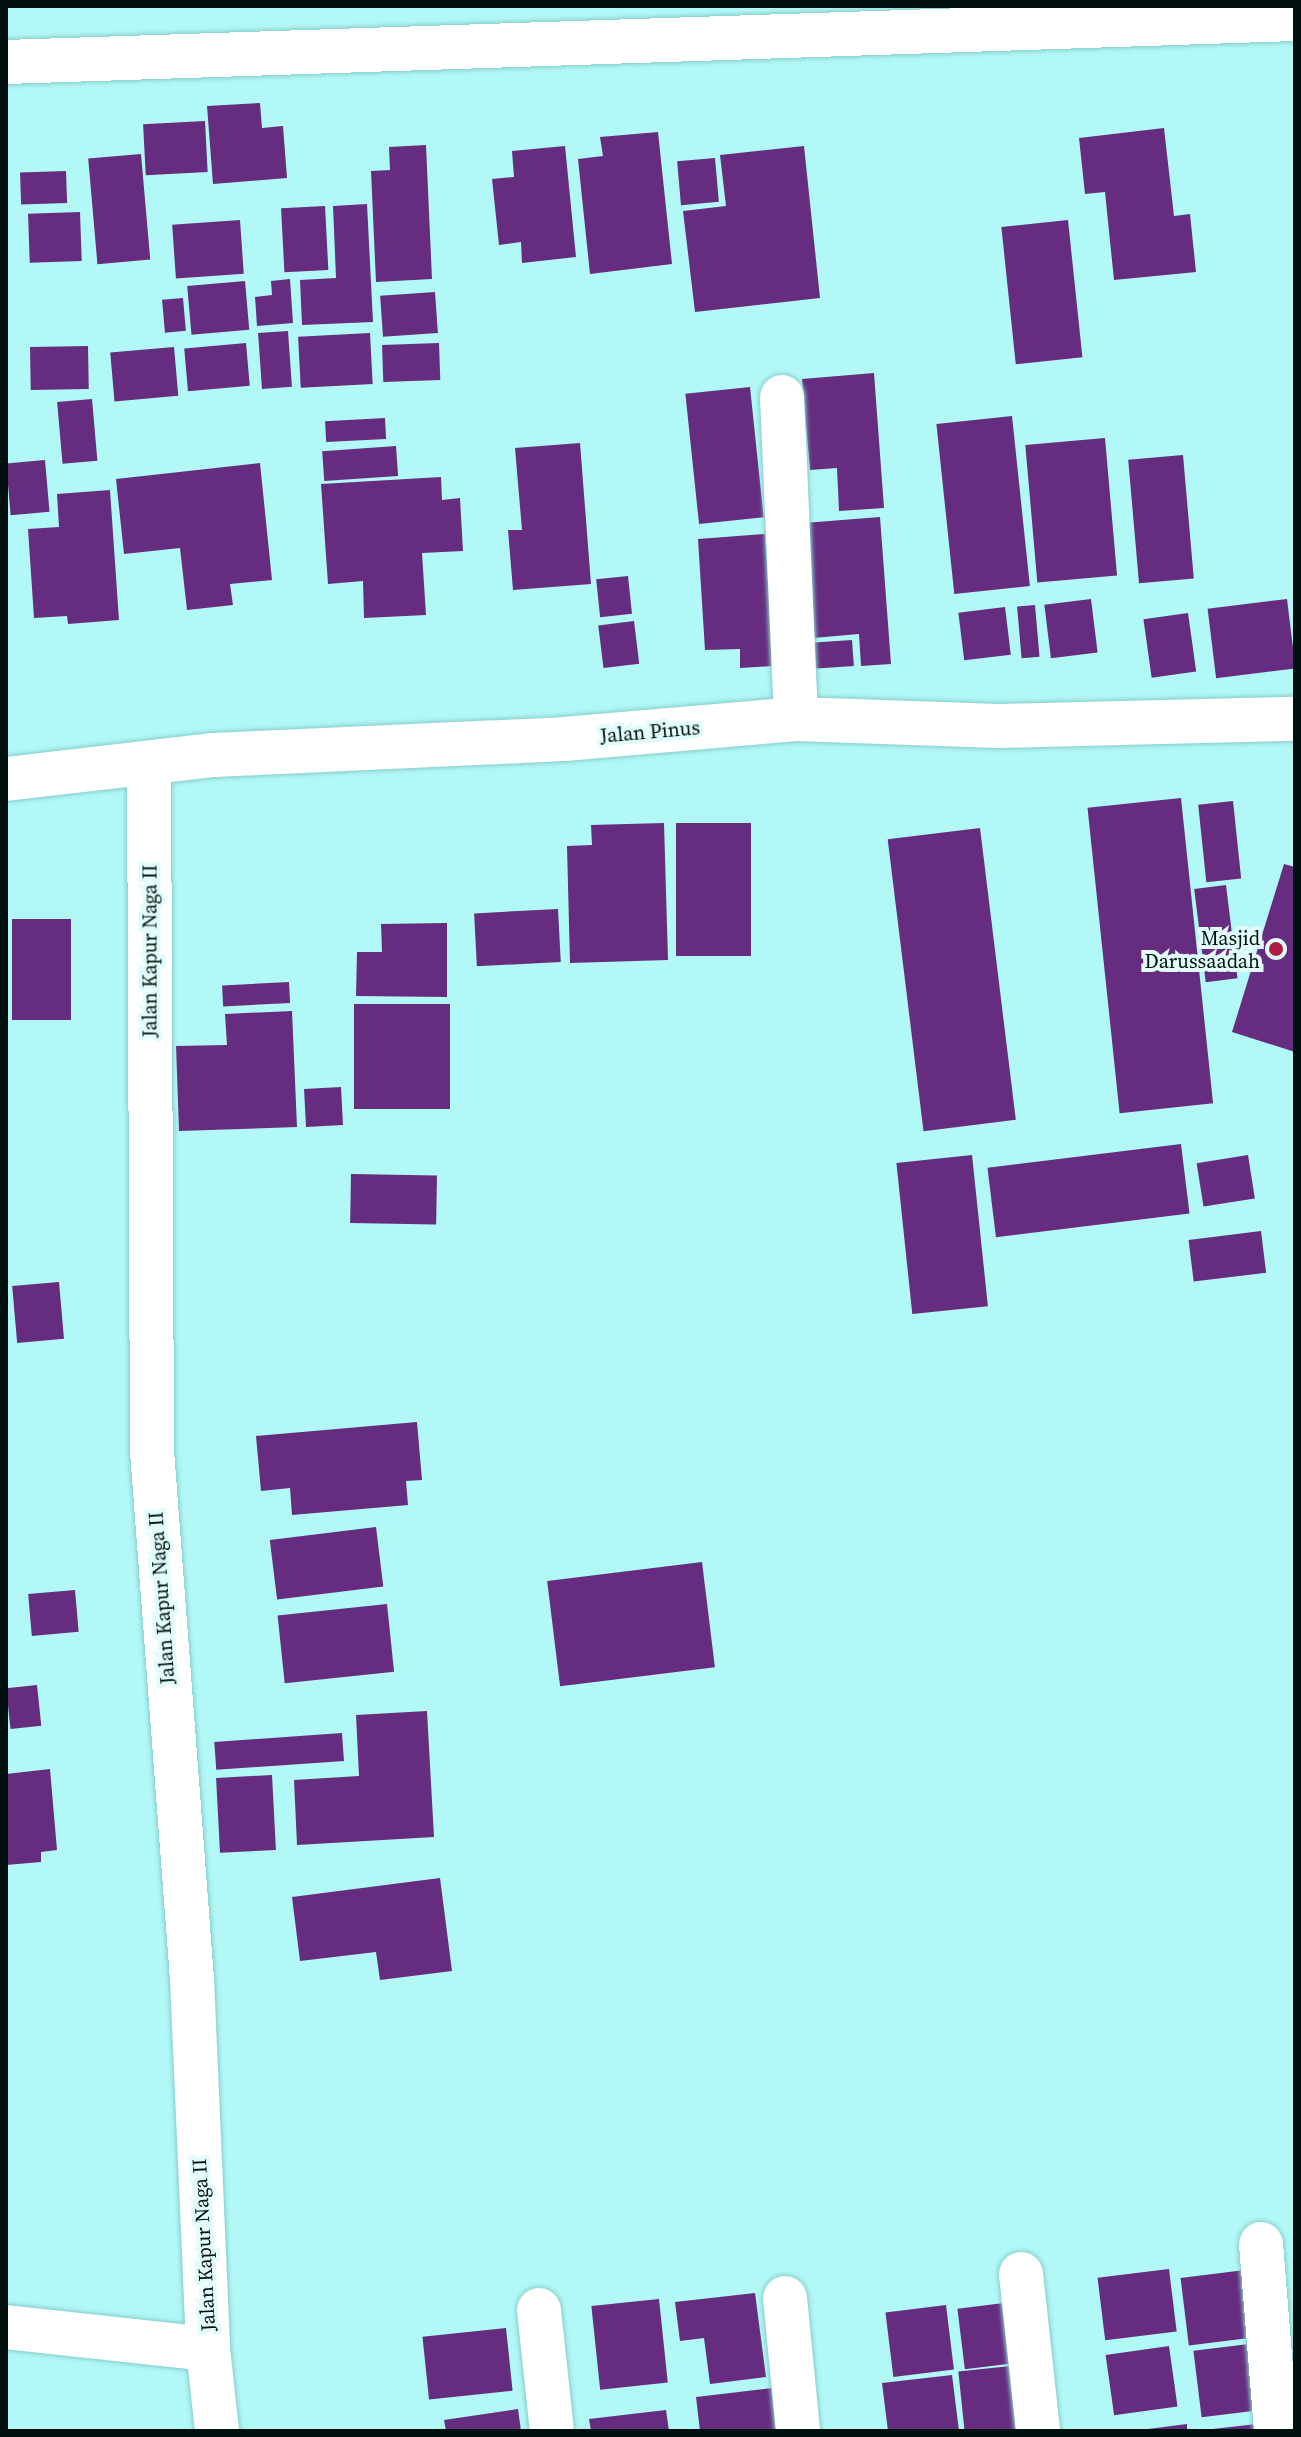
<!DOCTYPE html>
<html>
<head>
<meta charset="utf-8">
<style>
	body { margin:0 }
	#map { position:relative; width:1301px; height:2437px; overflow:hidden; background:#b1f8f6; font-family:"Source Serif 4",serif }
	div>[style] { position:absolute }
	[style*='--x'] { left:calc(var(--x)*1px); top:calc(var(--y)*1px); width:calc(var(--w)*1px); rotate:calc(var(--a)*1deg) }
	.building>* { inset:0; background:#662c80; transform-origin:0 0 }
	.roads { filter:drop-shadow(0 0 2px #88cdcb) drop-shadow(0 0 2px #88cdcb) }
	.minor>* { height:44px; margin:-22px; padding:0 22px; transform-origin:22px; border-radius:22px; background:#fff }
	.dots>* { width:22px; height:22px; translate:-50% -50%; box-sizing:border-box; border:4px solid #e1fcfb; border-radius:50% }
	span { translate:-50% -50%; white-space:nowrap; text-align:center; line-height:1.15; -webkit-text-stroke:8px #e1fcfb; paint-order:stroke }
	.street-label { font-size:20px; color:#00100f }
	.poi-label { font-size:20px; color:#00100f }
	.right { translate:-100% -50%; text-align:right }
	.frame { position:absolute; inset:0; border:8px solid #00100f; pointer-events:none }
</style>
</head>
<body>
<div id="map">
	<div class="building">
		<div style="clip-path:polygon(260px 103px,262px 128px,283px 126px,287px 178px,213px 184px,207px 106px)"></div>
		<div style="left:205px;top:121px;width:51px;height:62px;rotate:87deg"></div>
		<div style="clip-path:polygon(1164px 128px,1174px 216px,1190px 214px,1196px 272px,1114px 280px,1105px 192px,1085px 194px,1079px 138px)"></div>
		<div style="clip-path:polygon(658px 132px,672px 264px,590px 274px,578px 159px,603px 156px,600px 137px)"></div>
		<div style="clip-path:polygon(426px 145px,432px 279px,376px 282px,371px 171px,390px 170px,389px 147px)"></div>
		<div style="clip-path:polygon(565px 146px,576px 257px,522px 263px,521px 242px,499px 245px,492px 179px,514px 177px,512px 151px)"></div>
		<div style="clip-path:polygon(804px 146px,820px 298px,695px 312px,683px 211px,726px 206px,720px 155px)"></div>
		<div style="left:141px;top:154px;width:106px;height:53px;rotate:85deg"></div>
		<div style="left:715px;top:158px;width:44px;height:38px;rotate:85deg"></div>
		<div style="left:66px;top:171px;width:32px;height:46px;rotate:88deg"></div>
		<div style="clip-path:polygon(367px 204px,373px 322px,302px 325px,300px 280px,336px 278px,333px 206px)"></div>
		<div style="left:325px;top:206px;width:64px;height:44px;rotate:87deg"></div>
		<div style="left:80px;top:212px;width:49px;height:52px;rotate:88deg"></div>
		<div style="left:240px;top:220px;width:54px;height:68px;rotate:86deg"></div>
		<div style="left:1068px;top:220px;width:138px;height:67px;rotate:84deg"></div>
		<div style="clip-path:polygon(290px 279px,293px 323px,257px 326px,255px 297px,272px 295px,271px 281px)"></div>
		<div style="left:245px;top:281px;width:49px;height:58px;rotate:85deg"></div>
		<div style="left:435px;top:292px;width:41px;height:55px;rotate:86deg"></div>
		<div style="left:183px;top:298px;width:33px;height:21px;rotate:85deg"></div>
		<div style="left:288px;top:331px;width:56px;height:30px;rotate:86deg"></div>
		<div style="left:370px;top:333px;width:51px;height:72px;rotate:87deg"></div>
		<div style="left:246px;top:343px;width:43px;height:62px;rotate:85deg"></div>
		<div style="left:439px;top:343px;width:37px;height:57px;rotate:88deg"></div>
		<div style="left:88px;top:346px;width:43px;height:58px;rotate:89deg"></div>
		<div style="left:174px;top:347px;width:49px;height:64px;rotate:85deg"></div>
		<div style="clip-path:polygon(874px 373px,884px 508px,839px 511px,837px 468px,810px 470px,802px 379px)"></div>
		<div style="left:750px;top:387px;width:131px;height:65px;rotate:84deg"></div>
		<div style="left:92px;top:399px;width:62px;height:35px;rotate:85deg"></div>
		<div style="left:1012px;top:416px;width:171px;height:76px;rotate:84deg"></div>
		<div style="left:385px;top:418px;width:21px;height:60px;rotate:87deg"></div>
		<div style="left:1105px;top:438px;width:138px;height:80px;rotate:85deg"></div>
		<div style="clip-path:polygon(580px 443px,591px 584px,513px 590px,508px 530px,522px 530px,515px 448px)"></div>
		<div style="left:396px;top:446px;width:30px;height:74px;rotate:86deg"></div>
		<div style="left:1183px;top:455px;width:124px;height:55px;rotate:85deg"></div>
		<div style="left:45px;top:460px;width:52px;height:39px;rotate:85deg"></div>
		<div style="clip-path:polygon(260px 463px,272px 580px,230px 584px,233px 605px,187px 610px,180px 548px,124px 554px,116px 479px)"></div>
		<div style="clip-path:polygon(441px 477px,442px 500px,460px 498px,463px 551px,422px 553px,426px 615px,364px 618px,363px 581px,328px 584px,321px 484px)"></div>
		<div style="clip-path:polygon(110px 490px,119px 620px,68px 624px,67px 616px,34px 618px,28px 529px,59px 527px,57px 494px)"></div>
		<div style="clip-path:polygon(880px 517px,891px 664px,861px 666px,859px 634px,813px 638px,804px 523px)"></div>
		<div style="clip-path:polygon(765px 534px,773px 666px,740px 668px,740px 649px,705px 650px,698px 539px)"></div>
		<div style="left:628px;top:576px;width:38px;height:32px;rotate:84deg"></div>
		<div style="left:1091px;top:599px;width:54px;height:47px;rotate:83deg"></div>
		<div style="left:1287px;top:599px;width:70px;height:80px;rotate:83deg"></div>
		<div style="left:1035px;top:605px;width:52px;height:18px;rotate:85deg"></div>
		<div style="left:1005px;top:607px;width:48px;height:47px;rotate:83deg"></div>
		<div style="left:1188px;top:613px;width:59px;height:45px;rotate:82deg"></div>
		<div style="left:634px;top:621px;width:43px;height:36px;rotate:83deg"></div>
		<div style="left:852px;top:640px;width:26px;height:41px;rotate:86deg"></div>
		<div style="left:1181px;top:798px;width:307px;height:94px;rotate:84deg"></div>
		<div style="left:1233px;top:801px;width:78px;height:35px;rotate:84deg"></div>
		<div style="clip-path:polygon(664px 823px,668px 960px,570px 963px,567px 846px,592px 845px,591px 825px)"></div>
		<div style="left:751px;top:823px;width:133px;height:75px;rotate:90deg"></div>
		<div style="left:980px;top:828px;width:294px;height:93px;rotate:83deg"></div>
		<div style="clip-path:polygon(1284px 864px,1295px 867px,1295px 1052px,1232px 1032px)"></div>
		<div style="left:1226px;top:885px;width:94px;height:32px;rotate:83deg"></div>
		<div style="left:558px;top:909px;width:53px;height:84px;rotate:87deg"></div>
		<div style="left:12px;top:919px;width:59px;height:101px"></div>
		<div style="clip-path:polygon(447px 923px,447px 997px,356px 996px,357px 952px,382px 952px,381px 924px)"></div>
		<div style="left:289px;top:982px;width:21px;height:67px;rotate:87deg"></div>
		<div style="left:354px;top:1004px;width:96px;height:105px"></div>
		<div style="clip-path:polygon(292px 1011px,297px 1127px,179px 1131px,176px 1046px,227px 1045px,225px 1014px)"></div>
		<div style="left:341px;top:1087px;width:38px;height:37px;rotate:87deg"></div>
		<div style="left:1181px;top:1144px;width:70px;height:195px;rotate:83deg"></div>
		<div style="left:972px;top:1155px;width:152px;height:76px;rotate:84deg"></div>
		<div style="left:1248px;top:1155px;width:44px;height:52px;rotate:81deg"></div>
		<div style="left:351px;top:1174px;width:86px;height:49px;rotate:1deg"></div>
		<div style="left:1261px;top:1231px;width:42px;height:73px;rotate:83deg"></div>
		<div style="left:59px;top:1282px;width:57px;height:47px;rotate:85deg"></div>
		<div style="clip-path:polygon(417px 1422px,422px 1480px,406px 1481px,408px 1505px,292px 1515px,290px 1488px,261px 1491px,256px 1436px)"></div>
		<div style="left:376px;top:1527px;width:60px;height:107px;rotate:83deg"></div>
		<div style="left:702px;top:1562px;width:106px;height:156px;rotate:83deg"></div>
		<div style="left:75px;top:1590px;width:42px;height:47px;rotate:85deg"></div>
		<div style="left:387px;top:1604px;width:68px;height:110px;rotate:84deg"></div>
		<div style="left:37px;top:1685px;width:41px;height:31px;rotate:84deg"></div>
		<div style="clip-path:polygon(427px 1711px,434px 1837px,297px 1845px,294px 1780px,359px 1776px,356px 1715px)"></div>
		<div style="left:342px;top:1733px;width:28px;height:128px;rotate:86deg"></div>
		<div style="clip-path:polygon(50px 1769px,57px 1850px,41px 1852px,41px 1862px,6px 1865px,6px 1774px)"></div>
		<div style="left:272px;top:1775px;width:75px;height:56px;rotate:87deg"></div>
		<div style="clip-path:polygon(440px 1878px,452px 1971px,380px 1980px,376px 1952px,300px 1961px,292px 1897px)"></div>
		<div style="left:1169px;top:2269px;width:63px;height:72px;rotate:83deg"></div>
		<div style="left:1253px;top:2269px;width:68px;height:73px;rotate:83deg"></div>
		<div style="clip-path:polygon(755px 2293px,766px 2377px,710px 2384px,704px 2338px,680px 2341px,675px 2302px)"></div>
		<div style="left:659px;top:2299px;width:84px;height:68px;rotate:84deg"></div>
		<div style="left:1012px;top:2302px;width:61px;height:55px;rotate:83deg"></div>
		<div style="left:946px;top:2305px;width:65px;height:61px;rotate:83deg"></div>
		<div style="left:506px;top:2328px;width:63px;height:84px;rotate:84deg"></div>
		<div style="left:1249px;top:2344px;width:67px;height:56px;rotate:83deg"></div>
		<div style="left:1169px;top:2346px;width:61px;height:64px;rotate:82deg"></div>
		<div style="left:1020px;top:2365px;width:66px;height:62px;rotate:84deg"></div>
		<div style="clip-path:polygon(952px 2375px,959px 2431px,888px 2431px,882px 2383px)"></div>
		<div style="clip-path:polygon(772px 2388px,777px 2431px,700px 2431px,696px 2397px)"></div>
		<div style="clip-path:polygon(518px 2409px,521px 2431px,446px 2431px,444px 2420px)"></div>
		<div style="clip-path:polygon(666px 2410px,669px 2431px,591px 2431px,589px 2419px)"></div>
		<div style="clip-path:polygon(1265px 2423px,1266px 2431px,1213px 2431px,1213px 2429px)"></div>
		<div style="clip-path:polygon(1187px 2424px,1187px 2431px,1148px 2431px,1148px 2429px)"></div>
	</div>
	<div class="roads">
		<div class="minor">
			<div style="--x:6;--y:62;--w:1290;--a:-1.91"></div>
			<div style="--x:782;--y:397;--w:322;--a:87.5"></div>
			<div style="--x:149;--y:764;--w:687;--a:89.75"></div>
			<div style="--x:152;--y:1451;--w:530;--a:85.67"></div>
			<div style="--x:192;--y:1979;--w:370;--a:87.5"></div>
			<div style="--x:208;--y:2349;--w:82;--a:83.7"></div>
			<div style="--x:6;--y:779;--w:209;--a:-6.6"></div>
			<div style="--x:214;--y:755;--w:350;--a:-2.6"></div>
			<div style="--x:564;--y:739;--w:233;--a:-4.9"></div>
			<div style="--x:796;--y:719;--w:203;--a:2"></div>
			<div style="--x:999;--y:726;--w:296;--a:-1.4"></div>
			<div style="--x:1261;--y:2244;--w:188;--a:85.4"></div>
			<div style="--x:1021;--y:2274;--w:158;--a:83.8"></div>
			<div style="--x:785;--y:2298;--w:134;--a:84.4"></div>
			<div style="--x:539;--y:2310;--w:122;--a:83.9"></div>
			<div style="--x:6;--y:2327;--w:203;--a:6.2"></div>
		</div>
	</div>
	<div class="dots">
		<div style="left:1276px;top:949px;background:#b01c42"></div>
	</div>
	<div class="street-label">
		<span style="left:650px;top:732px;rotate:-5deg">Jalan Pinus</span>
		<span style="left:150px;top:951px;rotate:-90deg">Jalan Kapur Naga II</span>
		<span style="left:162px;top:1598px;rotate:-94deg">Jalan Kapur Naga II</span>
		<span style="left:204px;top:2245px;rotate:-93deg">Jalan Kapur Naga II</span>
	</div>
	<div class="poi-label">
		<span class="right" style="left:1260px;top:950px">Masjid<br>Darussaadah</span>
	</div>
	<div class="frame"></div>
</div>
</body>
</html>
